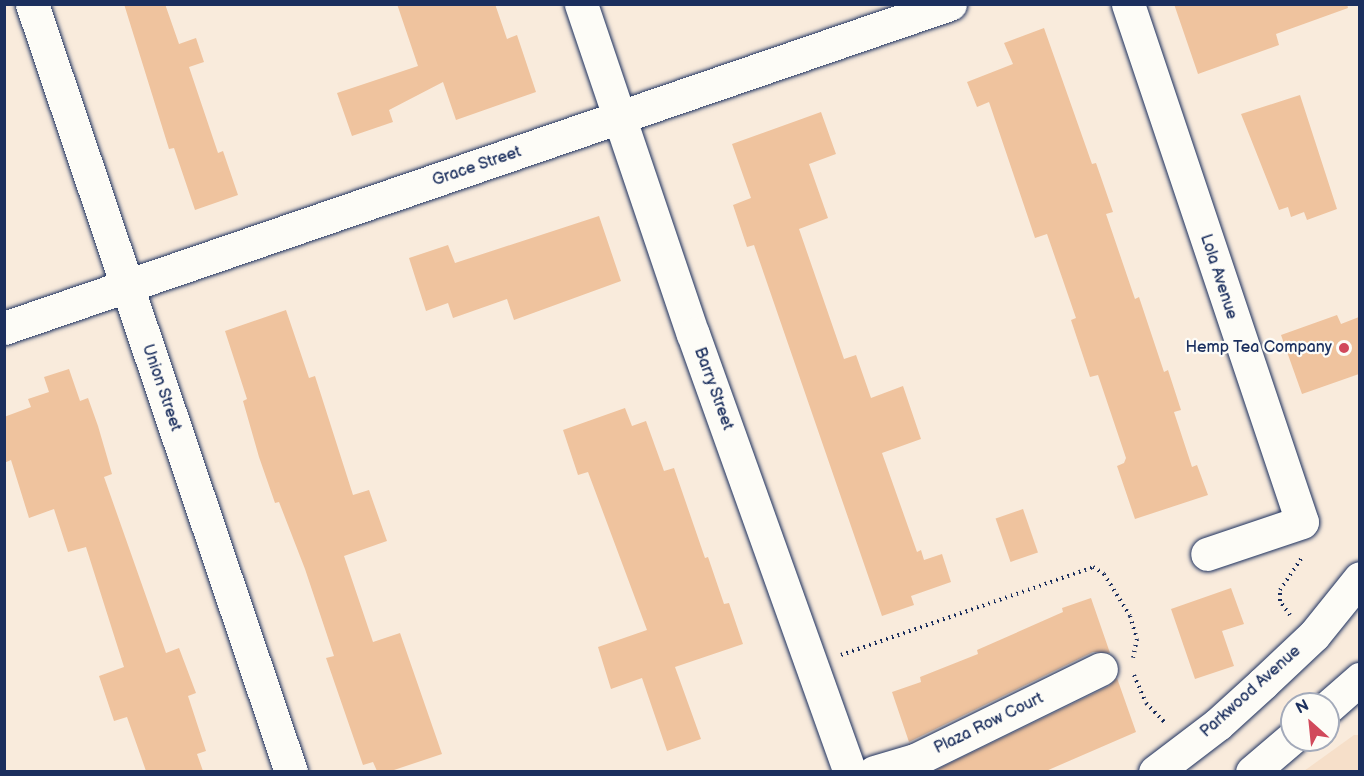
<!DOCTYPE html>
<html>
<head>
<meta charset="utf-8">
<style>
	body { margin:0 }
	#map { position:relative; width:1364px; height:776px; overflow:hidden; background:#f9ebdc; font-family:"Balsamiq Sans",sans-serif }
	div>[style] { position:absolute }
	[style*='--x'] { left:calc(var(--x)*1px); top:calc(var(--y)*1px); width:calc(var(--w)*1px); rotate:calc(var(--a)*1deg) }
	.built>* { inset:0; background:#f6dfc9 }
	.building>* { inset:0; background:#efc39e; transform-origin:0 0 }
	.path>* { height:4px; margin-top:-2px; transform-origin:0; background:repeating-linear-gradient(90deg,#1b2f5e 0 1.5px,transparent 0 6px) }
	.roads { filter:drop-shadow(0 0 2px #1b2f5e) drop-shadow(0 0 2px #1b2f5e) }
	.minor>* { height:33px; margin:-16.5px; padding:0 16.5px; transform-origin:16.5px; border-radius:16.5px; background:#fdfcf7 }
	.major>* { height:33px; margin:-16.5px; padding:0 16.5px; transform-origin:16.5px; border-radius:16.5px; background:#fdfcf7 }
	.dots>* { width:16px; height:16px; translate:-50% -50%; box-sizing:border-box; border:3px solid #fdfcf7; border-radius:50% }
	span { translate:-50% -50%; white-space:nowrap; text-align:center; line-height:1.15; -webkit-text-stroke:4.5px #fdfcf7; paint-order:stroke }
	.street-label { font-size:16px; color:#1b2f5e }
	.poi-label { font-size:16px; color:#1b2f5e }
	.right { translate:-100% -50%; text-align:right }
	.frame { position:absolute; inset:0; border:6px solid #1b2f5e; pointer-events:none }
	.north { position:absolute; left:1280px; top:692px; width:60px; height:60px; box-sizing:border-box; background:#fdfcf7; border:2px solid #a3aaba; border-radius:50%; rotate:333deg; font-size:16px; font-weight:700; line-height:24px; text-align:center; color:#1b2f5e }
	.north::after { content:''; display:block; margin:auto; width:21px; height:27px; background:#d1495b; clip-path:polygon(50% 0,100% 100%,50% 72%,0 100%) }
</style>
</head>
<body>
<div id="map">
	<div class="built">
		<div style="clip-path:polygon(1354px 735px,1359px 735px,1359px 771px,1304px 771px)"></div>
	</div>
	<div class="building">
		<div style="clip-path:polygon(124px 4px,165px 4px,179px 44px,196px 38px,204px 62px,189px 67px,218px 153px,223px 151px,238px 195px,195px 210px,174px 148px,169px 149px)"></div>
		<div style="clip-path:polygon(397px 4px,495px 4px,507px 39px,517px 35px,536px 92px,456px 120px,443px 82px,389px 110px,393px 122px,352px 136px,337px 93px,418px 66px)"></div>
		<div style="clip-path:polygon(1174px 4px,1347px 4px,1348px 8px,1276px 34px,1279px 45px,1198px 74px)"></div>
		<div style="clip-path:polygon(1044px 28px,1092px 164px,1096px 163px,1113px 212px,1106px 214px,1135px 299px,1139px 297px,1164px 372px,1168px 370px,1181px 410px,1174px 412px,1192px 467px,1197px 465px,1208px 495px,1135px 519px,1117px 466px,1124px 463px,1126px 458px,1098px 375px,1090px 377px,1071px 320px,1076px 318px,1047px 234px,1035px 238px,989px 102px,977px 107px,967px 82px,1013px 64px,1004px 43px)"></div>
		<div style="clip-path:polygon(1300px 95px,1337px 209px,1307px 220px,1304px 212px,1291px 217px,1288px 207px,1279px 210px,1241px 114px)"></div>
		<div style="clip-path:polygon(821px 112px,836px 154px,809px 164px,828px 218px,799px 229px,844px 359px,856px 355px,871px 398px,903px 386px,921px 439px,882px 453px,917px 552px,921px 550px,924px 560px,942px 554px,951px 582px,911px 596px,914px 605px,882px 616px,754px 245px,747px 247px,733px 205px,751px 198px,732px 144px)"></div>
		<div style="clip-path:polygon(599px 216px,621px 281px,514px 320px,507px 299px,453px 318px,448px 303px,426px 311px,409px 258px,448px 245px,455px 263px)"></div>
		<div style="clip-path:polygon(286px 310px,309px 378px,315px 376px,353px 495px,369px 490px,387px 541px,344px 556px,373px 642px,400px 633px,442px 754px,391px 771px,377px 771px,373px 762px,363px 765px,326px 658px,334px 656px,305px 569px,279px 502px,275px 503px,259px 457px,243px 401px,247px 399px,225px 331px)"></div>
		<div style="clip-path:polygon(1337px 315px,1341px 324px,1359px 317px,1359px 374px,1302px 394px,1281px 335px)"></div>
		<div style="clip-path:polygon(69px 369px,80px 401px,88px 398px,98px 426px,112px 474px,104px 477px,166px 653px,179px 648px,196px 693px,188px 696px,206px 751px,197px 754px,203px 771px,146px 771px,127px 717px,114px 721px,99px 676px,124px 667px,86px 547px,68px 552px,54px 509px,29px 518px,11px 460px,4px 463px,4px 417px,31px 407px,28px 399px,49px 392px,44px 377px)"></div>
		<div style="clip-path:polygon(625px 408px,632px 426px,646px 421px,664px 471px,674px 468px,705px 558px,708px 557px,724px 604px,729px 603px,743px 644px,675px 667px,701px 739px,667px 751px,642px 678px,611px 689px,598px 647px,647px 630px,588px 472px,578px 475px,563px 430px)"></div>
		<div style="left:1023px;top:509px;width:46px;height:29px;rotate:71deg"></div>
		<div style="clip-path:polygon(1231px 588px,1244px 624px,1222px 631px,1234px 666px,1195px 679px,1171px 609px)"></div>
		<div style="clip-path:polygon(1091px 598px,1110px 653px,1093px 652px,909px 742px,892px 692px,921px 682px,920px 677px,978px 654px,977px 650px,1063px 612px,1062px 608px)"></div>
		<div style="clip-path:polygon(1117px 678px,1136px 732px,1046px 771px,934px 771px,1109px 686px)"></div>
	</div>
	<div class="path">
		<div style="--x:1290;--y:615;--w:17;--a:-126"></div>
		<div style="--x:1280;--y:601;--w:11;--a:-90"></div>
		<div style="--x:1280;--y:590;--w:40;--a:-56"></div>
		<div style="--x:841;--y:655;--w:267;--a:-19.2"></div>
		<div style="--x:1093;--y:567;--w:13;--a:32"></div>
		<div style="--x:1104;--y:574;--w:49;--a:58.2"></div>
		<div style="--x:1130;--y:616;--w:24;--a:73"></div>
		<div style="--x:1137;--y:639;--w:19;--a:102"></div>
		<div style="--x:1134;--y:675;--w:30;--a:67"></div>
		<div style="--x:1146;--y:703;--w:28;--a:46"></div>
	</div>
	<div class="roads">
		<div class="minor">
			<div style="--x:32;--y:4;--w:810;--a:71.36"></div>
			<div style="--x:581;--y:4;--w:348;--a:71.3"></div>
			<div style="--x:693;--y:334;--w:465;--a:70.3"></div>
			<div style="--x:1128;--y:4;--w:546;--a:71.43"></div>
			<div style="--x:1302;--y:522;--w:100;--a:161.4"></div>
			<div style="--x:4;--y:328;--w:1000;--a:-18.91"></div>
			<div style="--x:874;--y:772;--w:43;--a:-16.3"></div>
			<div style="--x:915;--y:760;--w:207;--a:-26.1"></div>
		</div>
		<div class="major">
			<div style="--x:1328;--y:707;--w:43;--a:-41.2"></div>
			<div style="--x:1155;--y:772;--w:79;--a:-37.3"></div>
			<div style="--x:1218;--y:724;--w:61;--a:-42.3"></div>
			<div style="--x:1263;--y:683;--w:70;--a:-43.3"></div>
			<div style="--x:1314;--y:635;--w:73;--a:-51.1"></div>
			<div style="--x:1252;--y:772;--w:52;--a:-40.4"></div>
		</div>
	</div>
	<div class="dots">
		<div style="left:1344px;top:348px;background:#d1495b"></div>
	</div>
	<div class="street-label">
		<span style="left:477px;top:167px;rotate:-19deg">Grace Street</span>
		<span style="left:1218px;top:277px;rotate:72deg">Lola Avenue</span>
		<span style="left:161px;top:388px;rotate:71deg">Union Street</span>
		<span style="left:713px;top:389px;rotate:70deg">Barry Street</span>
		<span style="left:1251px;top:692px;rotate:-42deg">Parkwood Avenue</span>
		<span style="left:989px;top:724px;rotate:-26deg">Plaza Row Court</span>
	</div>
	<div class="poi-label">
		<span class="right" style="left:1332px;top:348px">Hemp Tea Company</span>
	</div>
	<div class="frame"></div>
	<div class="north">N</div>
</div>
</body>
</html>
